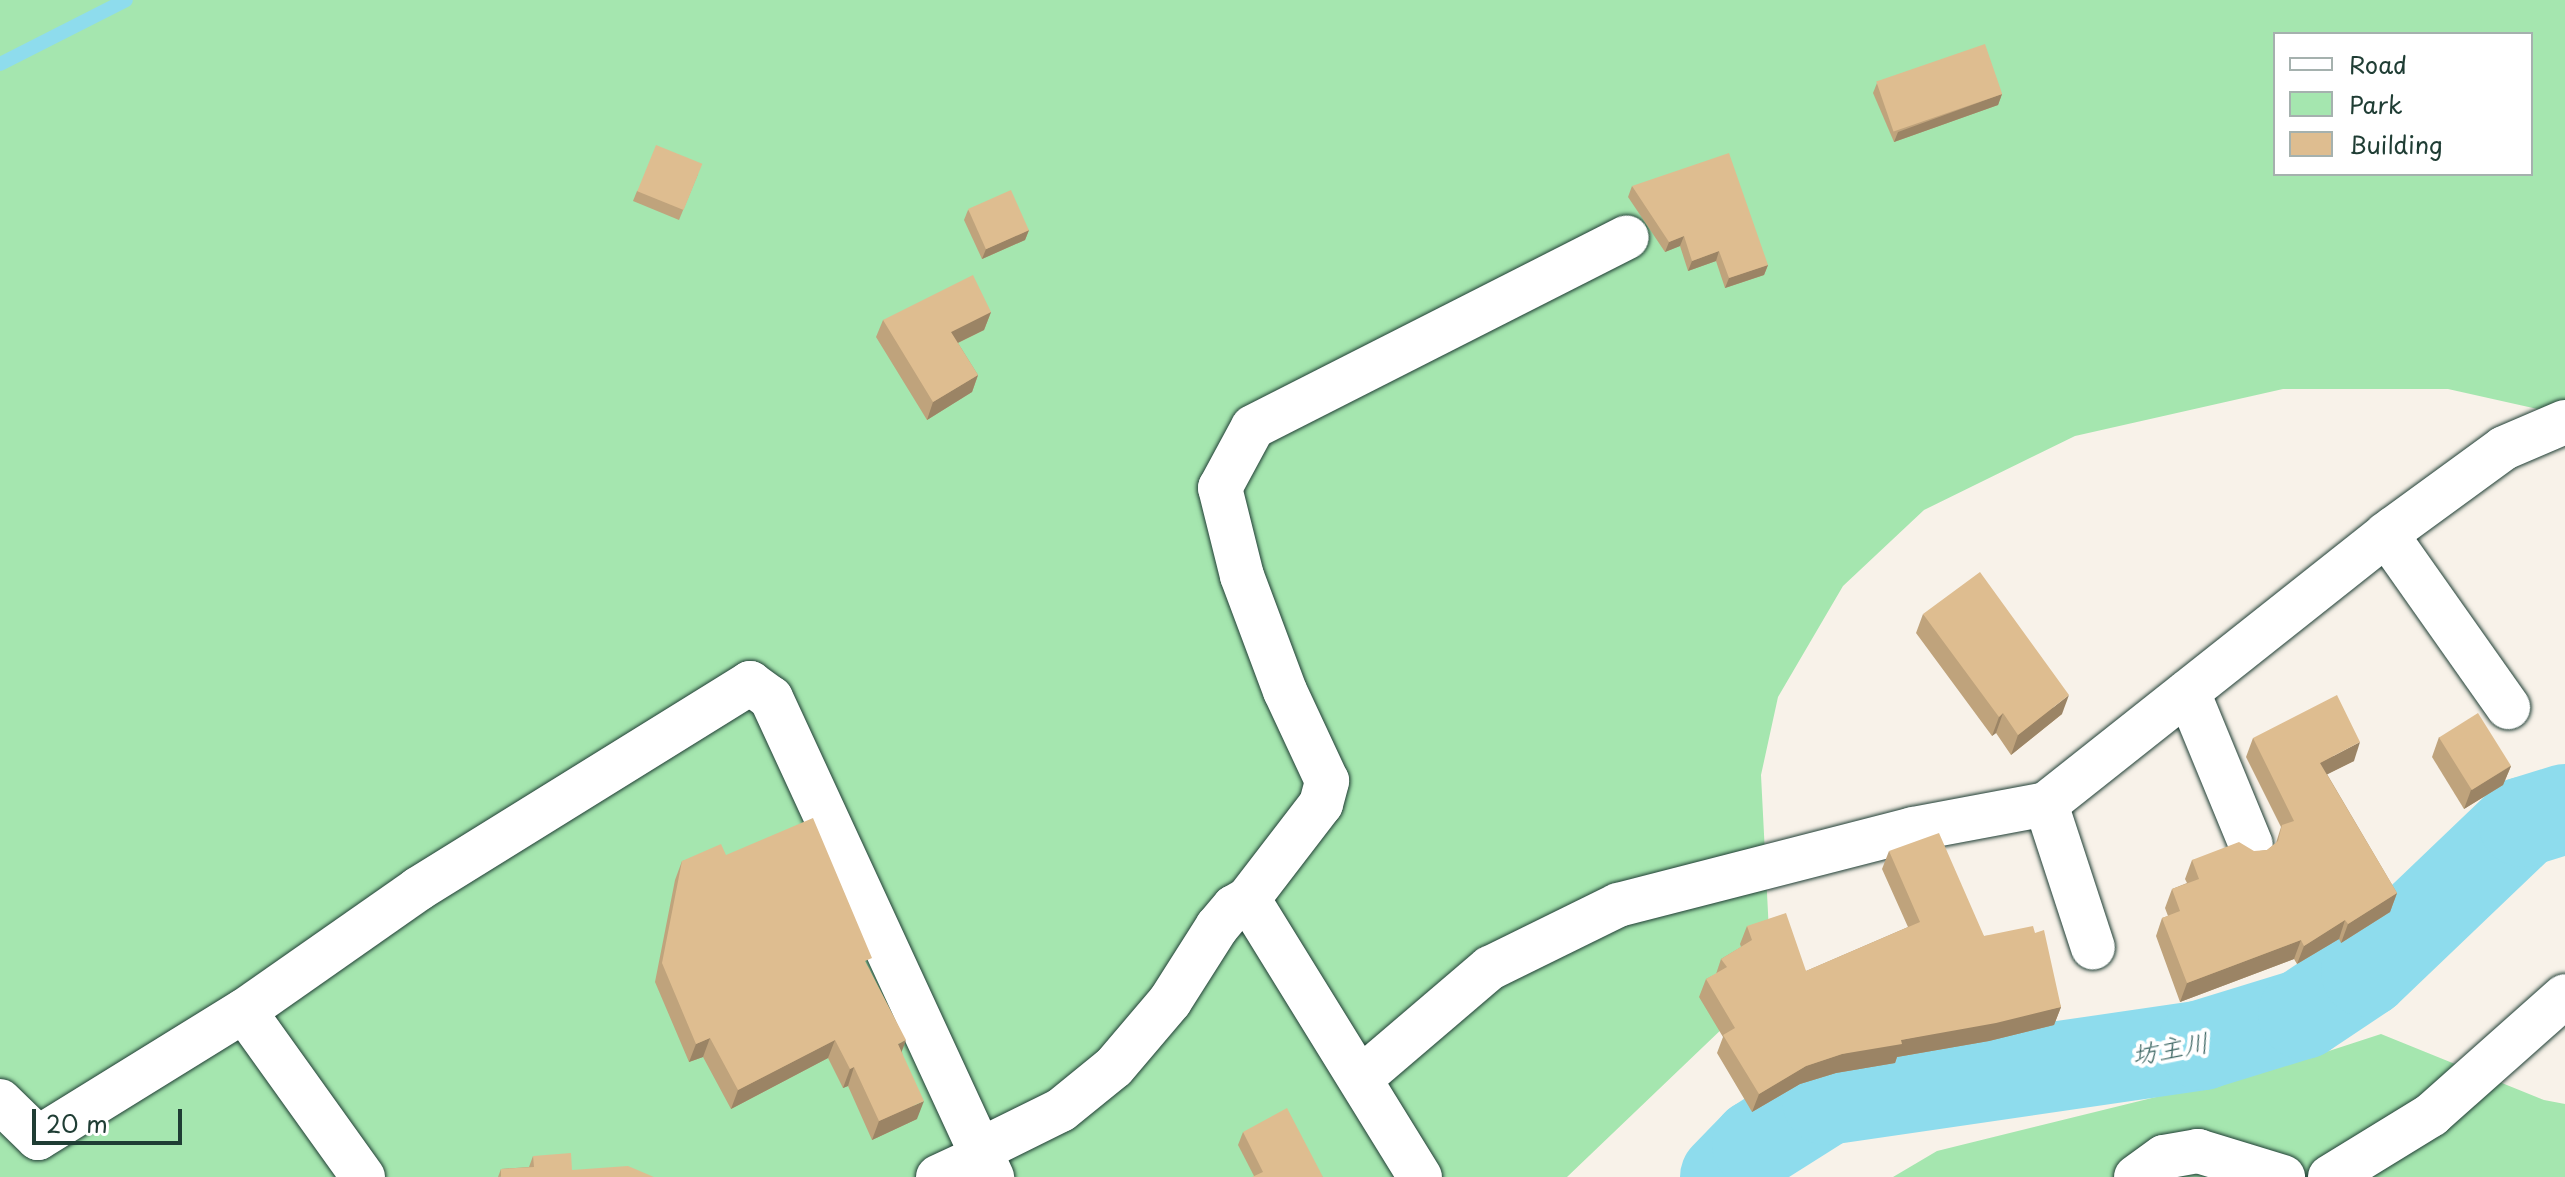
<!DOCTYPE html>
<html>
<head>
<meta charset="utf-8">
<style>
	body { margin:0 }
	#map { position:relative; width:2565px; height:1177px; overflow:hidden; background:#f8f2e9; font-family:"Playpen Sans","Klee One",sans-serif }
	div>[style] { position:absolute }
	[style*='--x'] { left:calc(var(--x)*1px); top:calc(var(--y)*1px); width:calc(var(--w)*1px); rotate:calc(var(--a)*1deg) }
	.green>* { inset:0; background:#a5e6af }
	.stream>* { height:14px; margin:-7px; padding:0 7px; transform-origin:7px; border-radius:7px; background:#8edced }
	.river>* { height:90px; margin:-45px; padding:0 45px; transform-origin:45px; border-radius:45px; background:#8edced }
	.roads { filter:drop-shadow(0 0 2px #1f3d34) drop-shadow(0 0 2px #1f3d34) }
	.street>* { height:44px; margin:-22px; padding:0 22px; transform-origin:22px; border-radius:22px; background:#fff }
	.wall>* { inset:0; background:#bfa37c }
	.shaded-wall>* { inset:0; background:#9b8465 }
	.building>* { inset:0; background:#debd90; transform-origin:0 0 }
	span { translate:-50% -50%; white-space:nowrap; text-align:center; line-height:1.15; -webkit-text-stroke:8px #fff; paint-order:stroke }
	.water-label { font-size:26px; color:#3b6562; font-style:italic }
	.legend { position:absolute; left:2273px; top:32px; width:260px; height:144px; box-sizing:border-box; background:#fff; border:2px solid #a5b1ae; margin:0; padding:10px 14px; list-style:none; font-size:24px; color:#1f3d34 }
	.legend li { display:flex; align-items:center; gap:16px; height:40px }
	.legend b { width:40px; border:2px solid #a5b1ae }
	.scale { position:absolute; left:32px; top:1109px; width:150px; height:36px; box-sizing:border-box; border:4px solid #1f3d34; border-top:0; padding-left:10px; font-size:24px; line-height:28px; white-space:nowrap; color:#1f3d34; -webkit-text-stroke:6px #fff; paint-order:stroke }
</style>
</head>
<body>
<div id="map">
	<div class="green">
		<div style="clip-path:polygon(evenodd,0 0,2565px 0,2565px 415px,2448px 389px,2283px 389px,2075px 436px,1924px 510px,1843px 586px,1778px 697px,1761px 775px,1770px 952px,1749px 1003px,1567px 1177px,0 1177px,0 0,2275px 34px,2531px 34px,2531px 174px,2275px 174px,2275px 34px)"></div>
		<div style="clip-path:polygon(2381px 1034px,2544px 1100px,2565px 1104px,2565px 1177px,1893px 1177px,1937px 1151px,2286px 1065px)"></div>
	</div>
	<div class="stream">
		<div style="--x:0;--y:64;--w:141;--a:-26.9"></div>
	</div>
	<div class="river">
		<div style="--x:1725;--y:1177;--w:46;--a:-45.9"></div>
		<div style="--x:1757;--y:1144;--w:83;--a:-32.2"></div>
		<div style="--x:1827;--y:1100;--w:379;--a:-8.3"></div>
		<div style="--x:2202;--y:1045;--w:106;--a:-17.1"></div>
		<div style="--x:2303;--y:1014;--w:76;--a:-33.7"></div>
		<div style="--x:2366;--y:972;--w:217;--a:-43.7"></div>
		<div style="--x:2523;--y:822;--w:44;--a:-17.2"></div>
	</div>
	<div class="roads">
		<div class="street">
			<div style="--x:2386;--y:534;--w:212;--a:54.8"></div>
			<div style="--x:2188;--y:692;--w:165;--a:67.6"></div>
			<div style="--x:2046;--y:804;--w:151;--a:71.9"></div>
			<div style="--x:1361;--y:1078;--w:170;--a:-40.5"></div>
			<div style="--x:1490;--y:968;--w:143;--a:-26.2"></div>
			<div style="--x:1618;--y:905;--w:305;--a:-14.4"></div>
			<div style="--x:1913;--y:829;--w:135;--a:-10.6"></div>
			<div style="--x:2046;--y:804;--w:443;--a:-38.4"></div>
			<div style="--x:2393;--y:529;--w:137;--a:-36.1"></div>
			<div style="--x:2504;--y:448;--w:66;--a:-23.1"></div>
			<div style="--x:0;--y:1101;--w:53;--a:44.2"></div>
			<div style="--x:38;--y:1138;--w:242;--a:-31.7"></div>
			<div style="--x:980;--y:1150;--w:90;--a:-26.3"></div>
			<div style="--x:1061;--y:1110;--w:68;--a:-39.1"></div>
			<div style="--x:1114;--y:1067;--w:87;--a:-49.7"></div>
			<div style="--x:1170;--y:1001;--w:88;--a:-57.6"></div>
			<div style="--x:1217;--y:927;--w:26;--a:-50"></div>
			<div style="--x:1234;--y:907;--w:16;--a:-30"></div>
			<div style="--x:363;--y:1177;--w:204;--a:-125.6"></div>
			<div style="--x:244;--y:1011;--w:213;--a:-35"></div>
			<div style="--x:418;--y:889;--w:391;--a:-31.8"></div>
			<div style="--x:750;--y:683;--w:26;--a:36"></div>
			<div style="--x:771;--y:698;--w:528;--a:65.23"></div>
			<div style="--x:938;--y:1177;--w:50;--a:-25"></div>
			<div style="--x:1420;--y:1177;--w:327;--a:-121.7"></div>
			<div style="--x:1248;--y:899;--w:120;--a:-52.5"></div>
			<div style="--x:1321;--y:804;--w:24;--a:-75"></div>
			<div style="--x:1327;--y:781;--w:99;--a:-115"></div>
			<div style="--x:1285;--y:691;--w:123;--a:-110.5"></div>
			<div style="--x:1242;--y:576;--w:91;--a:-104"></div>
			<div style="--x:1220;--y:488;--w:69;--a:-61.6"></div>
			<div style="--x:1253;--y:427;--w:419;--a:-26.9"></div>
			<div style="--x:2136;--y:1177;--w:34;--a:-36"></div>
			<div style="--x:2164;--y:1157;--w:35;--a:-10"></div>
			<div style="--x:2198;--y:1151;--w:89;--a:17"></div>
			<div style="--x:2330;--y:1177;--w:119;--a:-31.5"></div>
			<div style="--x:2431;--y:1115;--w:179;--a:-41.6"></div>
		</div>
	</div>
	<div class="wall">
		<div style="clip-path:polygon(1877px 83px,2002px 94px,1998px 105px,1894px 142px,1873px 93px)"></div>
		<div style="clip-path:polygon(698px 174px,679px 220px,633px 201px,637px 191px)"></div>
		<div style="clip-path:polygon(1632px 186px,1768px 265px,1764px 275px,1725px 288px,1716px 261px,1688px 271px,1680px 246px,1665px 252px,1628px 197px)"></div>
		<div style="clip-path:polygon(968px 210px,1029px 230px,1025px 240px,982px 259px,964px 220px)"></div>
		<div style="clip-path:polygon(991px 312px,984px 330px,958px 343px,978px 375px,972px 392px,927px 420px,876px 337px,883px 320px)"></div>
		<div style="clip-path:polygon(1923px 614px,2062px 714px,2011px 755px,1996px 733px,1992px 736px,1916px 633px)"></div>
		<div style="clip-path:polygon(2439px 737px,2511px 766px,2503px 785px,2464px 809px,2432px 757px)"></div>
		<div style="clip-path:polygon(2253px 738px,2354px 761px,2327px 774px,2397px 893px,2390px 912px,2341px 943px,2339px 939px,2297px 964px,2294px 959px,2180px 1002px,2156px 936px,2162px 918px,2168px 916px,2165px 908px,2172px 889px,2187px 883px,2185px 879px,2192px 860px,2267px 850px,2276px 843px,2281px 827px,2246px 757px)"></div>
		<div style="clip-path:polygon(1889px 851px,1984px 936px,2035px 933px,2061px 1007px,2054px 1025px,1989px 1041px,1897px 1057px,1895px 1063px,1836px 1073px,1800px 1084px,1752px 1112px,1717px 1053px,1723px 1037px,1699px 997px,1706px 979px,1716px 974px,1721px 959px,1741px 947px,1740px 944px,1747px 926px,1806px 971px,1908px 927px,1882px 869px)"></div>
		<div style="clip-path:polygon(726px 855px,869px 968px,902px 1052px,917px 1119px,872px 1140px,848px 1086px,843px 1088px,828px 1058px,731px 1109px,703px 1057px,689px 1062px,655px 982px,675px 880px,682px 861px)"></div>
		<div style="clip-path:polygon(1243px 1132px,1323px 1177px,1254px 1176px,1238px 1145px)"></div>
		<div style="clip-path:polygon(533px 1156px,572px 1170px,498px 1177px,501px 1169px,529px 1167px)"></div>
	</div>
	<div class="shaded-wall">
		<div style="clip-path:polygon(2002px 94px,1998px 105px,1894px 142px,1898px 132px)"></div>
		<div style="clip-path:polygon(1029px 230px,1025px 240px,982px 259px,986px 249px)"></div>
		<div style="clip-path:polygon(1684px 236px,1680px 246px,1665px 252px,1669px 242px)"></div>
		<div style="clip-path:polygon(1719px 251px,1716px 261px,1688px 271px,1692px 261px)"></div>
		<div style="clip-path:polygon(1768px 265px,1764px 275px,1725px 288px,1729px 278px)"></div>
		<div style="clip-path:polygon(991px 312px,984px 330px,945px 349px,951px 332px)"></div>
		<div style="clip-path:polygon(978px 375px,972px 392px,927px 420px,933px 402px)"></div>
		<div style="clip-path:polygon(2069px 695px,2062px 714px,2011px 755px,2018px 735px)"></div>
		<div style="clip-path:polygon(2003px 713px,1996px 733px,1992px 736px,1999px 717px)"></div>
		<div style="clip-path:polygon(2360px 742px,2354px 761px,2314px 781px,2320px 763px)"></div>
		<div style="clip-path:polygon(2511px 766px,2503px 785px,2464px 809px,2471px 790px)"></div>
		<div style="clip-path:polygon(2397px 893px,2390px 912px,2341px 943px,2348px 924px)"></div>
		<div style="clip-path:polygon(2345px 920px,2339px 939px,2297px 964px,2304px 946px)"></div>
		<div style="clip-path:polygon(2301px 940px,2294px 959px,2180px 1002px,2187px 983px)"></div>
		<div style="clip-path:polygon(2061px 1007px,2054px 1025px,1989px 1041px,1897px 1057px,1895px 1063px,1836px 1073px,1800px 1084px,1752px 1112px,1759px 1094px,1806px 1066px,1842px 1054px,1901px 1040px)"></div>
		<div style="clip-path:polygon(710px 1038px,703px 1057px,689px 1062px,696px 1044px)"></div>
		<div style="clip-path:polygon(835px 1040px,828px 1058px,731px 1109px,738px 1090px)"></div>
		<div style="clip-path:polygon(906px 1040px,899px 1059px,898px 1044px)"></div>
		<div style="clip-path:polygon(854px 1067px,848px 1086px,843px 1088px,850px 1069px)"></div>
		<div style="clip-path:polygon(924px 1101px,917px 1119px,872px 1140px,879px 1121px)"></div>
	</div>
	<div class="building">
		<div style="left:1985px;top:44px;width:53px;height:115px;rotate:71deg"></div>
		<div style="left:656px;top:145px;width:50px;height:50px;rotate:22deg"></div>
		<div style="clip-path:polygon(1729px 153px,1768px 265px,1729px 278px,1719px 251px,1692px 261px,1684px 236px,1669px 242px,1632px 186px)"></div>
		<div style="left:1011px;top:190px;width:44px;height:47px;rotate:66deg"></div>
		<div style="clip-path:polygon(973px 275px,991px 312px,951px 332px,978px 375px,933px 402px,883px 320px)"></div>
		<div style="clip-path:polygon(1980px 572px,2069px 695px,2018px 735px,2003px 713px,1999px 717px,1923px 614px)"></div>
		<div style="clip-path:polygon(2337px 695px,2360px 742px,2320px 763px,2397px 893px,2348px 924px,2345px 920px,2304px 946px,2301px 940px,2187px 983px,2162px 918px,2180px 911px,2172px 889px,2199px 879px,2192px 860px,2239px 842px,2254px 851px,2267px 850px,2278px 841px,2282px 825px,2294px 821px,2253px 738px)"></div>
		<div style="left:2478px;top:713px;width:62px;height:46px;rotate:58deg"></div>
		<div style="clip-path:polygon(813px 818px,872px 958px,865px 961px,906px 1040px,898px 1044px,924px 1101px,879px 1121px,854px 1067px,850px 1069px,835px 1040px,738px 1090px,710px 1038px,696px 1044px,662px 963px,682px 861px,721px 844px,726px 855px)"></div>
		<div style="clip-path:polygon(1939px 833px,1984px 936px,2033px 926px,2035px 933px,2044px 930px,2061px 1007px,1996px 1023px,1901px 1040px,1902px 1044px,1842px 1054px,1806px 1066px,1759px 1094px,1723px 1035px,1735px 1028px,1706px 979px,1727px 967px,1721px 959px,1752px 940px,1747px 926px,1786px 913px,1806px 971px,1920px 922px,1889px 851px)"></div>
		<div style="clip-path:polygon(1287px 1108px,1323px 1177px,1252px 1177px,1263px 1172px,1243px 1132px)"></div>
		<div style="clip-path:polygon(571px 1153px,572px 1170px,628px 1166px,654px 1177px,501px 1177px,501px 1169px,534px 1167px,533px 1156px)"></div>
	</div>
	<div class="water-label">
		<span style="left:2170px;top:1048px;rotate:-10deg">坊主川</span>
	</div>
	<ul class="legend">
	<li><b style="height:10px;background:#fff"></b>Road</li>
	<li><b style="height:22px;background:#a5e6af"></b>Park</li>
	<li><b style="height:22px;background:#debd90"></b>Building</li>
	</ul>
	<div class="scale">20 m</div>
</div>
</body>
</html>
